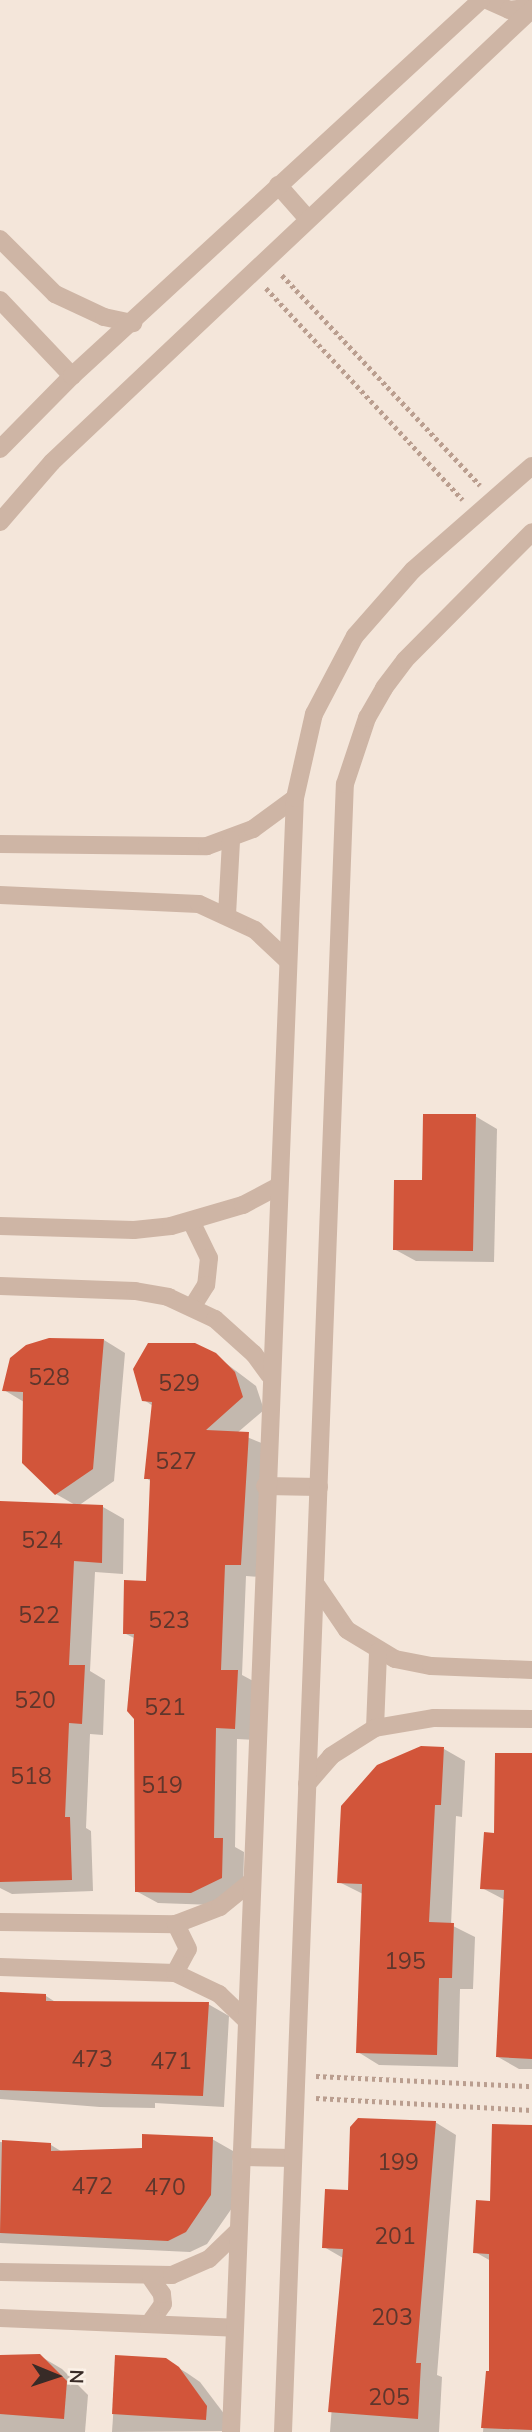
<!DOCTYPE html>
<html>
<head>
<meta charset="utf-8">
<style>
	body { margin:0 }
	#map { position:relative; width:532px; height:2432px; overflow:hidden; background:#f4e6da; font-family:Mulish,sans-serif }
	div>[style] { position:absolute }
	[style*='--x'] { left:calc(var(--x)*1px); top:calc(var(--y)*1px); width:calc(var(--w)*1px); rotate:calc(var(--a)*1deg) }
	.shadow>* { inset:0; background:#0003 }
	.building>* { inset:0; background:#d2553a }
	.path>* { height:4.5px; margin-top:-2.25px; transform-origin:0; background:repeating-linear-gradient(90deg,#ba9e8f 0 3.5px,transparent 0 7px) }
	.minor>* { height:18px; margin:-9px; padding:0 9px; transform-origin:9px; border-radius:9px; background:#ceb5a5 }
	span { translate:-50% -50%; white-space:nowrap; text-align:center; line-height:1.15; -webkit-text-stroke:6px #fbf1e7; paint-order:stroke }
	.number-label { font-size:23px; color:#5e362c }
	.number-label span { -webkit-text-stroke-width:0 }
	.north { position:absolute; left:21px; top:2341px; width:70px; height:70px; -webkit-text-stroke:5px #fbf1e7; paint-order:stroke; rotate:92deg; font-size:19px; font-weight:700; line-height:28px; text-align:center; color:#382b27 }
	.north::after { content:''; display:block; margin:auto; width:24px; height:32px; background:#382b27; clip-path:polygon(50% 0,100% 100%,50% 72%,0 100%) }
</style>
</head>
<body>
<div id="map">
	<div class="shadow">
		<div style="clip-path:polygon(475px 1116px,497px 1129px,494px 1262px,416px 1261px,394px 1249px,424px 1182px)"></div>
		<div style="clip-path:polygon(104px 1340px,125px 1353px,114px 1481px,78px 1506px,103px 1507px,124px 1519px,123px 1574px,95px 1572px,90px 1671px,105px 1680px,103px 1735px,90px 1734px,86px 1828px,91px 1831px,93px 1891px,12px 1894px,0 1888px,0 1503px,77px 1506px,56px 1494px,24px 1402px,4px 1390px)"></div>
		<div style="clip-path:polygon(215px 1355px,256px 1386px,264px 1410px,237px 1433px,269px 1446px,262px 1577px,246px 1576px,242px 1675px,259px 1684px,256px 1740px,237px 1739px,235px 1847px,244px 1852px,243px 1890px,214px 1905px,158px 1903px,136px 1891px,136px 1639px,124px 1633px,147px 1583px,152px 1482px,146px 1478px,153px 1406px,144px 1400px)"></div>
		<div style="clip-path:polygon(444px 1749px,465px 1761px,462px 1817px,456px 1816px,451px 1925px,475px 1937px,473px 1989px,460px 1989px,458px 2067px,379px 2065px,358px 2052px,363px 1894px,339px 1882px)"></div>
		<div style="clip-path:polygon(532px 1755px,532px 2069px,519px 2069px,498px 2057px,505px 1900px,482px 1888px,496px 1835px)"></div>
		<div style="clip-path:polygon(0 1995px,46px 1996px,57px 2003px,208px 2004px,229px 2016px,224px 2107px,155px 2103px,155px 2108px,100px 2107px,0 2099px)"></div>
		<div style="clip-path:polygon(435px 2122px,456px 2135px,437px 2375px,442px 2377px,439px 2432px,330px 2432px,343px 2258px,324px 2247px,350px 2192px)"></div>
		<div style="clip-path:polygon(532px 2127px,532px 2432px,483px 2432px,487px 2373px,491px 2373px,491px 2261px,475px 2252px,491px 2202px)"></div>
		<div style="clip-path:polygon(212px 2139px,233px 2151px,232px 2208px,207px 2244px,190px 2252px,0 2243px,0 2142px,51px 2145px,64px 2153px,143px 2150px)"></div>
		<div style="clip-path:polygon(40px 2356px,62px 2369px,88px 2395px,85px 2432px,0 2432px,0 2357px)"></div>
		<div style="clip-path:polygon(117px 2357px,165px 2360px,187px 2373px,200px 2382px,228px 2419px,227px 2431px,112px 2432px)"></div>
	</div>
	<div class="building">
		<div style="clip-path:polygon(423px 1114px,476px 1114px,473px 1251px,393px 1250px,394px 1180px,422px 1180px)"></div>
		<div style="clip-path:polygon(49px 1338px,104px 1339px,93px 1469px,55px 1495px,22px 1463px,23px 1392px,2px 1391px,10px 1358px,26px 1345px)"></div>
		<div style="clip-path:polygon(148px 1343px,195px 1343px,216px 1353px,235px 1372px,243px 1397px,206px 1430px,249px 1432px,241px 1565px,225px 1565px,221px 1670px,238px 1670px,235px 1729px,216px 1728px,214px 1838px,223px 1838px,222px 1878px,191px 1893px,135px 1892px,134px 1719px,127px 1711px,134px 1634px,123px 1634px,124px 1580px,146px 1581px,150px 1479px,144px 1479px,152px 1402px,142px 1401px,133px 1369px)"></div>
		<div style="clip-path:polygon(0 1501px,103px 1505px,102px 1563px,74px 1561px,69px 1665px,85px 1665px,82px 1724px,69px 1723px,65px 1817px,70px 1817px,72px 1880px,0 1882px)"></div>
		<div style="clip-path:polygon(421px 1746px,444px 1747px,441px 1805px,435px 1805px,429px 1922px,454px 1923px,452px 1978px,439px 1978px,437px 2055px,356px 2053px,362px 1884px,337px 1883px,341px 1806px,377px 1765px)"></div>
		<div style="clip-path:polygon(495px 1753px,532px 1753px,532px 2059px,496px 2057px,504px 1890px,480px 1889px,484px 1832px,494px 1833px)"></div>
		<div style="clip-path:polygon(0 1992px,46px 1994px,46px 2001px,209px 2002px,203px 2096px,0 2090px)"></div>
		<div style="clip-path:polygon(358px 2118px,436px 2121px,416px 2363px,421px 2363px,418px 2419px,328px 2412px,343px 2249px,322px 2248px,325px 2189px,348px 2190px,350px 2127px)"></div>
		<div style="clip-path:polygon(492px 2124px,532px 2125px,532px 2430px,481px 2428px,486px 2371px,489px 2371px,489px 2254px,473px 2253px,476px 2200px,490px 2201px)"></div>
		<div style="clip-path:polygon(142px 2134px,213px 2137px,211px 2195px,186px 2232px,168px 2241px,0 2233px,2px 2140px,51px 2143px,51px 2151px,142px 2148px)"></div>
		<div style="clip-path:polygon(40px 2354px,67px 2381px,64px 2419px,0 2414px,0 2355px)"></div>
		<div style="clip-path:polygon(115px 2355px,166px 2358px,179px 2367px,207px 2406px,206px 2420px,112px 2414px)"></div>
	</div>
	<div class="path">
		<div style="--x:282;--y:275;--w:289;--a:46.7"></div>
		<div style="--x:266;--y:288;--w:289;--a:47.1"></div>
		<div style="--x:316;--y:2076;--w:216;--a:2.7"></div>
		<div style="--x:316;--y:2098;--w:216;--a:3.2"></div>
	</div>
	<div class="minor">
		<div style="--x:487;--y:0;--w:24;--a:24"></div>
		<div style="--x:509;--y:10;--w:23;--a:-7"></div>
		<div style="--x:278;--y:185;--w:44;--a:48.7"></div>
		<div style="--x:0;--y:239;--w:78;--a:45"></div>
		<div style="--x:55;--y:294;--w:54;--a:25.1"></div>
		<div style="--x:104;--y:317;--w:30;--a:12"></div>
		<div style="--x:0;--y:300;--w:105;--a:46.5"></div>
		<div style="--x:0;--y:449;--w:103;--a:-45.4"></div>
		<div style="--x:72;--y:376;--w:556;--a:-42.59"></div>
		<div style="--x:0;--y:522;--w:79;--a:-49.1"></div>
		<div style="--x:52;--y:462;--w:660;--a:-43.34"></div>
		<div style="--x:0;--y:844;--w:207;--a:0.6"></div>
		<div style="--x:207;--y:846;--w:49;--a:-20.3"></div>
		<div style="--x:253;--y:829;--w:52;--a:-36.4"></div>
		<div style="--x:0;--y:895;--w:199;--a:2.6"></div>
		<div style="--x:199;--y:904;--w:62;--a:24.9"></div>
		<div style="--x:255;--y:930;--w:44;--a:43.2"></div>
		<div style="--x:227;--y:915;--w:75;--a:-86.9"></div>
		<div style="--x:191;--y:1221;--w:41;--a:64.1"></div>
		<div style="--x:209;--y:1258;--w:27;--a:96"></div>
		<div style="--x:206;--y:1285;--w:26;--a:122"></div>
		<div style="--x:0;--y:1226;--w:134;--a:1.7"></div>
		<div style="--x:134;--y:1230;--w:37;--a:-6"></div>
		<div style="--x:171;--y:1226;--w:75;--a:-16.3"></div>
		<div style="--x:243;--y:1205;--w:38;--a:-28"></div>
		<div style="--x:0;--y:1286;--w:135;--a:2.1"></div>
		<div style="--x:135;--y:1291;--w:34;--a:10"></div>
		<div style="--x:168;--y:1297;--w:52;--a:25.1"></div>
		<div style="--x:215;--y:1319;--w:52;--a:41.9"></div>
		<div style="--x:254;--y:1354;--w:26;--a:54"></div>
		<div style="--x:265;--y:1486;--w:54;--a:1.1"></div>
		<div style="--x:317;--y:1586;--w:53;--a:55.7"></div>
		<div style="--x:347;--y:1630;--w:56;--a:31.1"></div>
		<div style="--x:395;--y:1659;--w:37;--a:11"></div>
		<div style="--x:431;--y:1666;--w:101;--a:2.3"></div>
		<div style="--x:375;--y:1728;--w:76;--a:-87.7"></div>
		<div style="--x:307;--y:1784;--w:37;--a:-49"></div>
		<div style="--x:331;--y:1756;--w:52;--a:-32.5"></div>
		<div style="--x:375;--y:1728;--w:60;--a:-9.6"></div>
		<div style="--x:434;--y:1718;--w:98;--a:0.6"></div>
		<div style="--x:0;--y:1922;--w:176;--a:0.7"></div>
		<div style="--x:176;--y:1924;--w:47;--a:-21.1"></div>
		<div style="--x:220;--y:1907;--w:38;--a:-39"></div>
		<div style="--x:0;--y:1967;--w:175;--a:2"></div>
		<div style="--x:175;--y:1973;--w:49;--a:25.5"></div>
		<div style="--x:219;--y:1994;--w:39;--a:44"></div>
		<div style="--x:175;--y:1973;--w:27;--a:-62"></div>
		<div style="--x:188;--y:1949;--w:28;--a:-116"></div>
		<div style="--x:241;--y:2157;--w:52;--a:1.1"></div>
		<div style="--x:0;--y:2272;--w:172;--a:1"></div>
		<div style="--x:172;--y:2275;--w:40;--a:-23.4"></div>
		<div style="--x:209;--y:2259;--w:40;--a:-44"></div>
		<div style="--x:0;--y:2318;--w:235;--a:2.4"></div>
		<div style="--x:149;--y:2324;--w:24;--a:-55"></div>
		<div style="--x:163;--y:2304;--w:10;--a:-96"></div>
		<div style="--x:162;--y:2294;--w:19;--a:-125"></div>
		<div style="--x:231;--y:2432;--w:1635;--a:-87.76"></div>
		<div style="--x:295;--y:798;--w:86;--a:-77.3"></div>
		<div style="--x:314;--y:714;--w:88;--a:-62.3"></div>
		<div style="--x:355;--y:636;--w:88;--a:-48.7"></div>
		<div style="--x:413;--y:570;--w:158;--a:-41.2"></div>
		<div style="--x:283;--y:2432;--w:1649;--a:-87.85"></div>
		<div style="--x:345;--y:784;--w:70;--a:-71.6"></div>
		<div style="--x:367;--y:718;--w:34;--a:-60"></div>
		<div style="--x:384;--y:688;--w:35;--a:-53"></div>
		<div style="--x:405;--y:660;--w:180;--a:-45.2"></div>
	</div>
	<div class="number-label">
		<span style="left:49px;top:1377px">528</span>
		<span style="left:179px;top:1383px">529</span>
		<span style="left:176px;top:1461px">527</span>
		<span style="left:42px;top:1540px">524</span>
		<span style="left:39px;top:1615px">522</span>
		<span style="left:169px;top:1620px">523</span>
		<span style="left:35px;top:1700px">520</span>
		<span style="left:165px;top:1707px">521</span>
		<span style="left:31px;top:1776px">518</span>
		<span style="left:162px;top:1785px">519</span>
		<span style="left:405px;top:1961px">195</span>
		<span style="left:92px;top:2059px">473</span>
		<span style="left:171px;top:2061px">471</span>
		<span style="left:398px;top:2162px">199</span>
		<span style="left:92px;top:2186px">472</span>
		<span style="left:165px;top:2187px">470</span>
		<span style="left:395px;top:2236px">201</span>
		<span style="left:392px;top:2317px">203</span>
		<span style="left:389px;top:2397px">205</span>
	</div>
	<div class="north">N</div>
</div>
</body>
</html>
